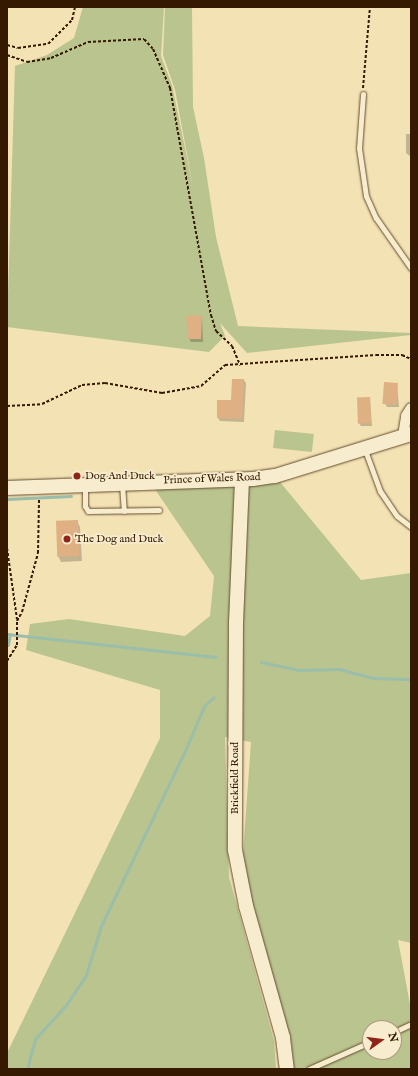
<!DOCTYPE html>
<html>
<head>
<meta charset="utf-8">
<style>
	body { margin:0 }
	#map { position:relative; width:418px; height:1076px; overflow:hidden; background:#f3e2b3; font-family:"IM FELL English",serif }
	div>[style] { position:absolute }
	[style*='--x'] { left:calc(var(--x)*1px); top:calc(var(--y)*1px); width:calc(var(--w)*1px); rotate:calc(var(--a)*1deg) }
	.green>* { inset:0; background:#b9c48e; transform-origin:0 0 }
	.shadow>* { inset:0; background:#0003 }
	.stream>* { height:3px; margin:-1.5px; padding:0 1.5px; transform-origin:1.5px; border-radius:1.5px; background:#9bbeab }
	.building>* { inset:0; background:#dfb084; transform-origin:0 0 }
	.path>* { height:2px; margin-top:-1px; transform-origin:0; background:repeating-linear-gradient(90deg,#361901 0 3px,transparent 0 5px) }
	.roads { filter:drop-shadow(0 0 1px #654b2e) drop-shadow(0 0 1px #654b2e) }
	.lane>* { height:5px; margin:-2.5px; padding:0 2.5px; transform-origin:2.5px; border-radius:2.5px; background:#f7ecce }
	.street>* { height:10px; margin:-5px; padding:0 5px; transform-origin:5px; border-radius:5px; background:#f7ecce }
	.secondary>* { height:14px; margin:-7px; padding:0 7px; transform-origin:7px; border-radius:7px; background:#f7ecce }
	.dots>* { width:11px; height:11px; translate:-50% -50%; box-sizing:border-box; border:2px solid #f7ecce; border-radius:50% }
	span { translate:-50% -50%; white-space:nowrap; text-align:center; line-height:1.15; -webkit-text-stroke:3.5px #f7ecce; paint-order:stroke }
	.poi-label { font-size:11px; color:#361901 }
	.left { translate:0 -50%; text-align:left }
	.street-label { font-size:11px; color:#361901 }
	.frame { position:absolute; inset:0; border:8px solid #361901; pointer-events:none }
	.north { position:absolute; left:362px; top:1020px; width:40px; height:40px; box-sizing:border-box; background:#f7ecce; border:1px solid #aa987c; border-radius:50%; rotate:76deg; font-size:11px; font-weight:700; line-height:16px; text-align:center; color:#361901 }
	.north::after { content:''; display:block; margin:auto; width:14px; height:18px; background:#8f2418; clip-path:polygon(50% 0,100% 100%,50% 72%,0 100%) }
</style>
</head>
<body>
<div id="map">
	<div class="green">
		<div style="clip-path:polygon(83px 7px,164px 7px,161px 56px,172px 85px,193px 187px,175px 90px,163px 55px,165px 7px,192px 7px,193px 107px,204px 158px,216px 237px,238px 326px,411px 333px,411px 335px,247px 353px,220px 323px,225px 336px,209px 352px,7px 327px,15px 66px,47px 55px,74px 38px)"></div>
		<div style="left:275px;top:430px;width:39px;height:18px;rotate:6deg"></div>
		<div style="clip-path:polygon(evenodd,275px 476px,361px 580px,411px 573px,411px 943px,398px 940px,411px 1010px,411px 1069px,287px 1069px,246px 906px,243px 854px,251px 742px,225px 737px,229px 877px,274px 1041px,276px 1069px,7px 1069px,7px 1053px,160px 738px,160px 690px,26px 650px,30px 624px,69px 619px,185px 636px,210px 616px,214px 576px,150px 482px,275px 476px,370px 1028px,394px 1028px,394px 1052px,370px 1052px,370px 1028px)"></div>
	</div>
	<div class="shadow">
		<div style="clip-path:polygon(406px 134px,411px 134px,411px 157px,406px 153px)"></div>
		<div style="clip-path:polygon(202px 316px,203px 342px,191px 342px,189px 338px)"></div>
		<div style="clip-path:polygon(244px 380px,246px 383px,244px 422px,220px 421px,218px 418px,232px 401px)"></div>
		<div style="clip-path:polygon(397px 384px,399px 407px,387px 407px,385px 403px)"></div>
		<div style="clip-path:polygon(370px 398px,372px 426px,361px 426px,359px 423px)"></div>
		<div style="clip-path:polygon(77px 521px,80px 527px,82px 561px,61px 562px,58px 556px)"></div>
	</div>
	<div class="stream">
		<div style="--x:7;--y:499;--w:64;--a:-2.7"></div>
		<div style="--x:7;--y:634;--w:210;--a:6.3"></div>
		<div style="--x:8;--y:645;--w:11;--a:-80"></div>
		<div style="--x:261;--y:662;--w:38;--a:12"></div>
		<div style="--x:298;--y:670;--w:41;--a:-1.4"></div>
		<div style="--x:339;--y:669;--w:35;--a:15"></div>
		<div style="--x:373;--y:678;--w:38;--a:2"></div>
		<div style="--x:27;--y:1069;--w:31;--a:-75"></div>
		<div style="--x:35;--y:1039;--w:46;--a:-47.6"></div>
		<div style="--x:66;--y:1005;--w:36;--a:-56"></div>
		<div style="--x:86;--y:975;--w:51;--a:-73"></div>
		<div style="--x:101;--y:926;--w:194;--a:-64.4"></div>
		<div style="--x:185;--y:751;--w:49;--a:-67.1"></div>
		<div style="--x:204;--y:706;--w:13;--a:-42"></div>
	</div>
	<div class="building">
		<div style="clip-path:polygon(202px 315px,201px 339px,188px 339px,186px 316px)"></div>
		<div style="clip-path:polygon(232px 379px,244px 379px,242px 419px,217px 418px,217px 400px,231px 400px)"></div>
		<div style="left:384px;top:382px;width:14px;height:22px;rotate:4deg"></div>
		<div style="left:370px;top:397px;width:26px;height:13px;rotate:88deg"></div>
		<div style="left:78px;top:520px;width:36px;height:22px;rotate:88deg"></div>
	</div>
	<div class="path">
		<div style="--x:7;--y:45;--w:11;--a:15"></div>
		<div style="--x:18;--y:48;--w:30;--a:-8"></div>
		<div style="--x:48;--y:44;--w:34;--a:-45"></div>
		<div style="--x:72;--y:20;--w:13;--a:-77"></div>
		<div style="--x:7;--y:55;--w:21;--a:19"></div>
		<div style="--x:27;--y:62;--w:24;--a:-9"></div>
		<div style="--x:51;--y:58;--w:40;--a:-23.4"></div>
		<div style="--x:88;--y:42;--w:56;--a:-3.1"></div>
		<div style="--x:144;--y:39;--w:13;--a:48"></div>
		<div style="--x:153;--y:49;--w:43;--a:66.4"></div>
		<div style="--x:170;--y:88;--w:231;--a:79.8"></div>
		<div style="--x:211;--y:315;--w:17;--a:73"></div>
		<div style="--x:216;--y:331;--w:22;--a:43"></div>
		<div style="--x:232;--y:346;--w:21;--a:67"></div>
		<div style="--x:363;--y:88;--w:81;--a:-85.1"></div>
		<div style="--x:7;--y:406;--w:35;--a:-3"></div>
		<div style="--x:42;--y:404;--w:44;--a:-25.4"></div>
		<div style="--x:82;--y:385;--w:23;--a:-5"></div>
		<div style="--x:105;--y:383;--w:58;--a:10"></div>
		<div style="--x:162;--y:393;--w:40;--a:-10"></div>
		<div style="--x:201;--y:386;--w:32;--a:-41"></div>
		<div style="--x:225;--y:365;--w:151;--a:-3.8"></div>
		<div style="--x:376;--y:355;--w:26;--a:0"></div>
		<div style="--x:402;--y:355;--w:10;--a:24"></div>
		<div style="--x:7;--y:548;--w:72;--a:82"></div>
		<div style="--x:7;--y:661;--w:19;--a:-58"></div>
		<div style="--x:17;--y:645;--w:24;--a:-90"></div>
		<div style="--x:17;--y:621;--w:10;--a:-61"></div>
		<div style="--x:22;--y:612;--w:61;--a:-74.8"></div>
		<div style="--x:38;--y:553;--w:54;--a:-88.9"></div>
	</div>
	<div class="roads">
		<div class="lane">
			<div style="--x:363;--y:94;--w:54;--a:94.2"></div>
			<div style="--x:359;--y:148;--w:49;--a:81.7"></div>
			<div style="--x:366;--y:196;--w:24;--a:66"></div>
			<div style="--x:376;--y:218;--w:61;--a:55"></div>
			<div style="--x:365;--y:450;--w:44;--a:69.9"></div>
			<div style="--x:380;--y:491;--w:30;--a:56"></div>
			<div style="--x:397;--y:516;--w:18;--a:38"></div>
			<div style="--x:122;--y:484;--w:27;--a:86"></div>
			<div style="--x:85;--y:486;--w:20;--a:90"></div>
			<div style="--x:85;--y:506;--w:6;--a:59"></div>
			<div style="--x:88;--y:511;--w:71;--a:-0.8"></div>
			<div style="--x:394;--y:1032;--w:19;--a:-25"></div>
			<div style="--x:309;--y:1069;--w:67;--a:-23.9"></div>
		</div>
		<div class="street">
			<div style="--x:403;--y:436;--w:20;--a:-81"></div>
			<div style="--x:406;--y:416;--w:9;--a:-58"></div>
		</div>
		<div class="secondary">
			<div style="--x:242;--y:480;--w:142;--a:92.4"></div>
			<div style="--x:236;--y:622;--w:228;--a:90.3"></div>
			<div style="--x:235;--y:850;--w:57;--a:78.9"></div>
			<div style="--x:246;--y:906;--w:137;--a:74.3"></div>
			<div style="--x:283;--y:1038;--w:31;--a:83"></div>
			<div style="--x:7;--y:488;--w:246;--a:-2.1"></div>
			<div style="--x:253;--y:479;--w:22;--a:-8"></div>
			<div style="--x:275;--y:476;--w:142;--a:-17.2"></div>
		</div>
	</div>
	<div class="dots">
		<div style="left:77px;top:476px;background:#8f2418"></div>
		<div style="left:67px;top:539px;background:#8f2418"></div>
	</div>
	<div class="poi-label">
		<span class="left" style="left:85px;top:476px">Dog And Duck</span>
		<span class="left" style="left:75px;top:539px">The Dog and Duck</span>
	</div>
	<div class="street-label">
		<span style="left:212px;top:479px;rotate:-2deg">Prince of Wales Road</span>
		<span style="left:235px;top:778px;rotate:-90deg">Brickfield Road</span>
	</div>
	<div class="frame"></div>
	<div class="north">N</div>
</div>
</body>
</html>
